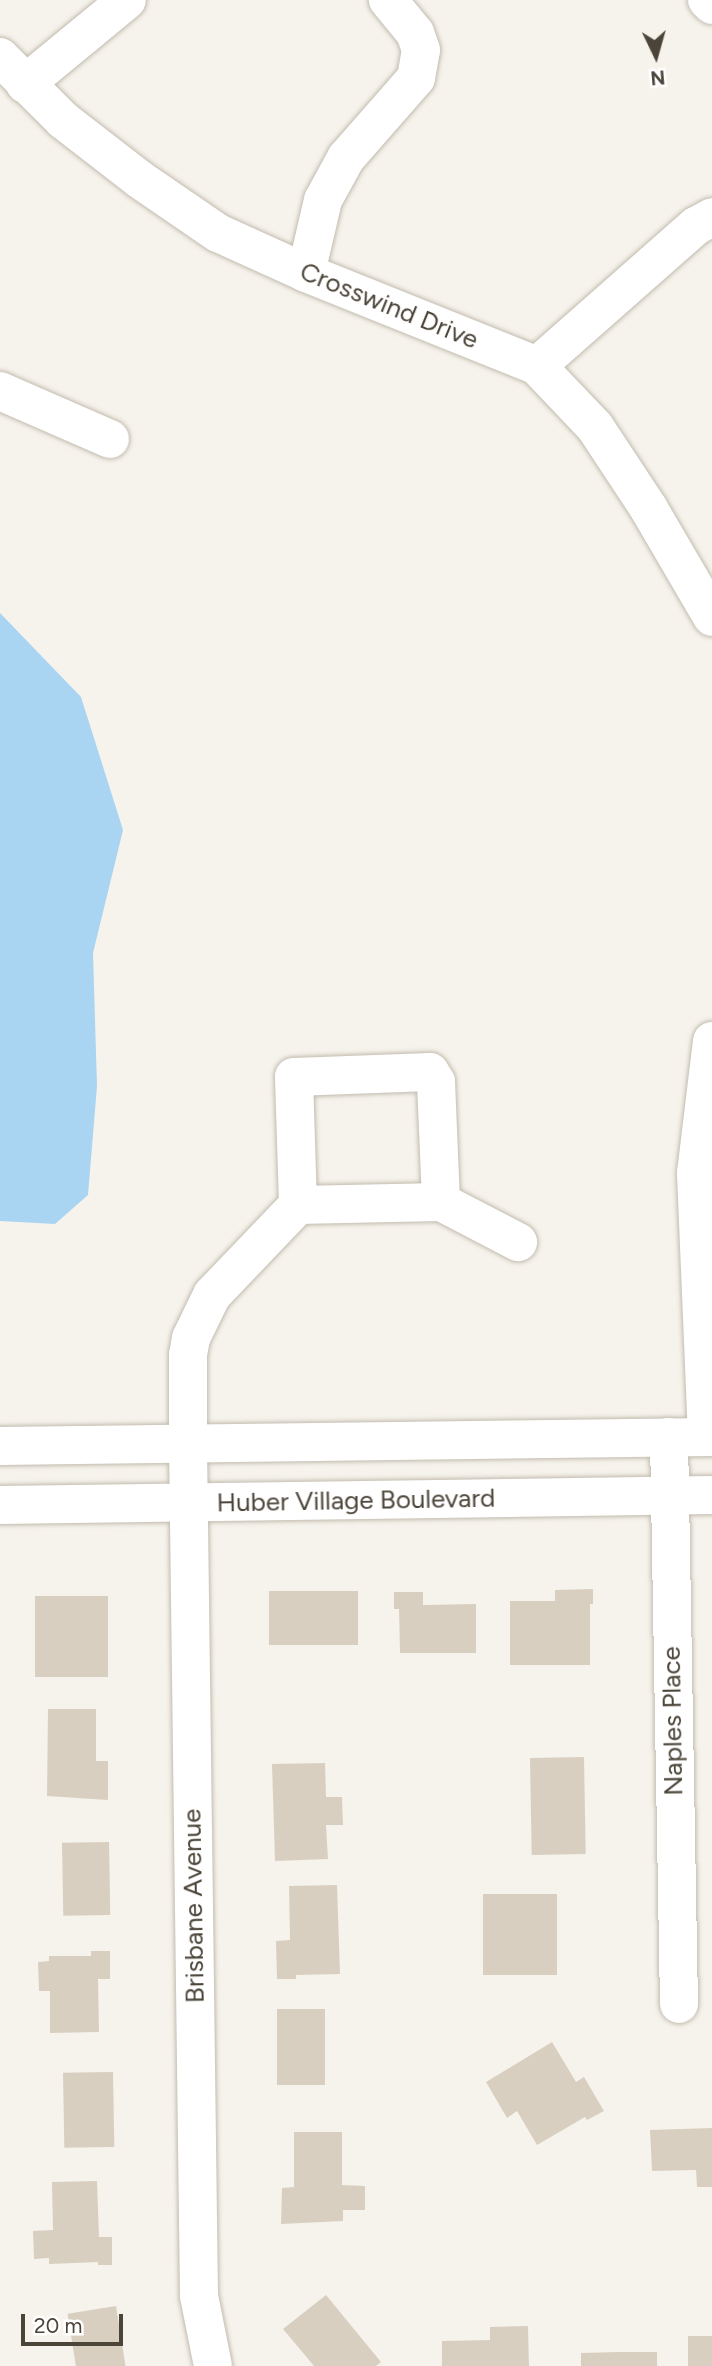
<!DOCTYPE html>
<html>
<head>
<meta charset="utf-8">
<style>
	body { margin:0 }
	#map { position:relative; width:712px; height:2366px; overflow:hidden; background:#f6f3ec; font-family:Figtree,sans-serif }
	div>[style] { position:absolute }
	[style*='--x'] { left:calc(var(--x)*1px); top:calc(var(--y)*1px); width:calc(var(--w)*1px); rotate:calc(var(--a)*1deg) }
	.water>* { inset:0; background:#a9d4f2 }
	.building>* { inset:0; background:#d8cfc1; transform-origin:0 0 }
	.roads { filter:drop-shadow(0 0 2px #c2bbae) drop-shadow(0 0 2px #c2bbae) }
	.minor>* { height:38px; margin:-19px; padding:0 19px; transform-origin:19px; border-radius:19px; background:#fff }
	span { translate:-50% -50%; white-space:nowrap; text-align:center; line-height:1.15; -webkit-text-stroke:5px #fff; paint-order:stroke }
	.street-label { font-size:26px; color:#4b4439 }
	.north { position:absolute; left:621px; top:21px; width:70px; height:70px; -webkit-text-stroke:5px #fff; paint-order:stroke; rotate:175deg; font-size:19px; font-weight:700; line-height:28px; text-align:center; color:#4b4439 }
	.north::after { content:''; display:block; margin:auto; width:24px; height:32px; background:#4b4439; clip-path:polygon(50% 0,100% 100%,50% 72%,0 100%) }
	.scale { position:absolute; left:21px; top:2314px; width:102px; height:32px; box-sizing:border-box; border:4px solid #4b4439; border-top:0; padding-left:9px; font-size:21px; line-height:24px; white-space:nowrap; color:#4b4439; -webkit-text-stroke:5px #fff; paint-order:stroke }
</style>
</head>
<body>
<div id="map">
	<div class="water">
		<div style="clip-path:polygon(0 613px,81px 697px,123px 830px,93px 953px,97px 1086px,88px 1195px,55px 1224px,0 1221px)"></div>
	</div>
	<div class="building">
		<div style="clip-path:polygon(593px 1589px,593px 1604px,590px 1604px,590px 1665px,510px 1665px,510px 1601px,555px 1601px,555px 1590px)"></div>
		<div style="left:269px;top:1591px;width:89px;height:54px"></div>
		<div style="clip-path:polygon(394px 1592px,423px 1592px,423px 1605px,476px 1604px,476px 1653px,400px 1653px,399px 1609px,394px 1609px)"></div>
		<div style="left:35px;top:1596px;width:73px;height:81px"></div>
		<div style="clip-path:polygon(48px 1709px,96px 1709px,96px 1761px,108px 1761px,108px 1800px,47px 1796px)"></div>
		<div style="left:584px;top:1757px;width:97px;height:54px;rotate:89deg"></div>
		<div style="clip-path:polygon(325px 1763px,326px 1797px,342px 1797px,343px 1825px,326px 1825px,328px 1859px,275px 1861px,272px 1764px)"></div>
		<div style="left:109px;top:1842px;width:73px;height:47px;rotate:89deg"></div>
		<div style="clip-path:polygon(337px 1885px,340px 1974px,296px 1975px,296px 1979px,277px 1979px,276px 1941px,290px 1940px,289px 1886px)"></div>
		<div style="left:483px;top:1894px;width:74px;height:81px"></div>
		<div style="clip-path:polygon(91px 1951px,110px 1951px,110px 1979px,98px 1979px,99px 2032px,50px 2033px,50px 1991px,39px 1991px,38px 1962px,49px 1961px,49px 1956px,91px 1956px)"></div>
		<div style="left:325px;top:2009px;width:76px;height:48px;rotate:90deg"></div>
		<div style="clip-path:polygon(552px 2042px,576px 2082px,584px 2077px,604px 2111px,587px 2120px,585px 2117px,537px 2145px,517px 2111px,507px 2118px,486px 2082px)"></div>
		<div style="left:113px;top:2072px;width:75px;height:50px;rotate:89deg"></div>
		<div style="clip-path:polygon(712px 2128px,712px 2187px,697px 2187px,696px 2170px,652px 2171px,650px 2130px)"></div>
		<div style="clip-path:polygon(294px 2132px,342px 2132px,342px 2185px,365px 2186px,365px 2210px,343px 2210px,343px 2221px,281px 2224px,282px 2188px,294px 2187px)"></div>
		<div style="clip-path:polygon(97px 2181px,99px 2237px,112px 2237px,112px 2265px,98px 2265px,98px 2262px,49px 2264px,49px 2258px,34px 2259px,33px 2231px,53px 2230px,52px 2182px)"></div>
		<div style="clip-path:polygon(326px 2295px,381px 2362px,376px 2366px,314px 2366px,283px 2329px)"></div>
		<div style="left:116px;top:2306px;width:61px;height:49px;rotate:81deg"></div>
		<div style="clip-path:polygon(528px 2326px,529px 2366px,442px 2366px,442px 2341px,490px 2340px,490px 2327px)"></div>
		<div style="left:712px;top:2336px;width:30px;height:24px;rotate:90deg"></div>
		<div style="clip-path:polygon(619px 2352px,657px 2352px,657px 2366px,581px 2366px,581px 2353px)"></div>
	</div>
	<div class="roads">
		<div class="minor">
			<div style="--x:707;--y:0;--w:7;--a:45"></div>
			<div style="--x:0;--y:57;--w:89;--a:45"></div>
			<div style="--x:63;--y:120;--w:96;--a:37.8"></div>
			<div style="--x:139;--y:179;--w:96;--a:34.4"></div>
			<div style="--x:218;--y:233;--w:97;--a:24.4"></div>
			<div style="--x:306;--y:273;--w:249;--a:21.9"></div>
			<div style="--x:537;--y:366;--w:84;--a:46.4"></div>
			<div style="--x:595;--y:427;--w:98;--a:56.6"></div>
			<div style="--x:649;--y:509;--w:125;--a:59.7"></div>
			<div style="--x:25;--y:84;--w:132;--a:-39.5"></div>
			<div style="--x:306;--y:273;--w:75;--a:-76.9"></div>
			<div style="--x:323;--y:200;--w:48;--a:-61.3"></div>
			<div style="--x:346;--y:158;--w:106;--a:-48.8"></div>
			<div style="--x:416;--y:78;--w:28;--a:-80"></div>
			<div style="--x:421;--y:50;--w:18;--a:-109"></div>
			<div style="--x:415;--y:33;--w:43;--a:-129.3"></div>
			<div style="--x:537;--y:366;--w:212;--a:-41.4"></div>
			<div style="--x:696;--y:226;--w:18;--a:-29"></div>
			<div style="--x:0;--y:391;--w:120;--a:23.6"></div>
			<div style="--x:298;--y:1205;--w:128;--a:-91.8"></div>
			<div style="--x:294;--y:1077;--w:136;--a:-2.1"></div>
			<div style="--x:430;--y:1072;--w:12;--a:59"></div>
			<div style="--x:436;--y:1082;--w:120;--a:87.6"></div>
			<div style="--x:669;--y:1437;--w:567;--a:88.99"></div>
			<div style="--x:707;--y:1437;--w:264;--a:-92.4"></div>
			<div style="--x:696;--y:1173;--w:133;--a:-83.1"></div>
			<div style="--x:0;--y:1446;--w:712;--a:-0.72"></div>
			<div style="--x:0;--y:1505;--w:712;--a:-0.8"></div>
			<div style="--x:213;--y:2366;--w:71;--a:-101.3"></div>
			<div style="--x:199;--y:2296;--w:851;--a:-90.74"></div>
			<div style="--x:188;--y:1445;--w:90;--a:-90"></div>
			<div style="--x:188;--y:1355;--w:17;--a:-80"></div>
			<div style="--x:191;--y:1338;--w:48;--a:-64"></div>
			<div style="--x:212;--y:1295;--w:124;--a:-46.3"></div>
			<div style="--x:298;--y:1205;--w:143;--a:-1.2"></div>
			<div style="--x:441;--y:1202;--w:87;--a:27.5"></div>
		</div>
	</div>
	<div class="street-label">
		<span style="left:389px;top:306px;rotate:22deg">Crosswind Drive</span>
		<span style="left:356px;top:1501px;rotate:-1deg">Huber Village Boulevard</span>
		<span style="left:673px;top:1721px;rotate:-91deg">Naples Place</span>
		<span style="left:194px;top:1906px;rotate:-91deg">Brisbane Avenue</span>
	</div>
	<div class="north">N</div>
	<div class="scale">20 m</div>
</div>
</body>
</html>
